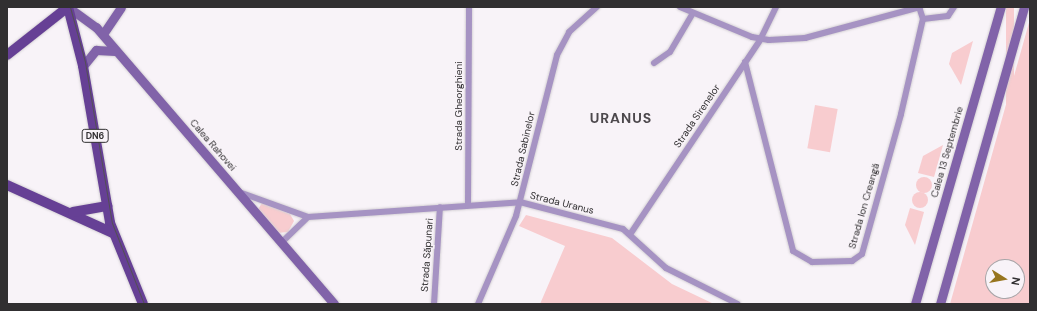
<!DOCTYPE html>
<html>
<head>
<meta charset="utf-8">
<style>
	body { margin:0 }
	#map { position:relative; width:1037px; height:311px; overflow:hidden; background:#f8f3f8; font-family:"DM Sans",sans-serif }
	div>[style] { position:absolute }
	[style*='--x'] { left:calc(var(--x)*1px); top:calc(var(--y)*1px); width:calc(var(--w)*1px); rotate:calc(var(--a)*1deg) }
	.green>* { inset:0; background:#f8cccf; transform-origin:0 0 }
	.round { border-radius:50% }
	.roads { filter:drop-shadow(0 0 1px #d4d0d4) drop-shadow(0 0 1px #d4d0d4) }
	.street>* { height:6px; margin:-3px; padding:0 3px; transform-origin:3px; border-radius:3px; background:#a693c3 }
	.secondary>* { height:9px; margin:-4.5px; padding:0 4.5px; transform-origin:4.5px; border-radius:4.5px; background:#8163a9 }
	.primary>* { height:10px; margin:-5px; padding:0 5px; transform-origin:5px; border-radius:5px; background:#664095 }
	.tram>* { height:1px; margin:-0.5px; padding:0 0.5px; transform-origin:0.5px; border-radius:0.5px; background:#535053 }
	span { translate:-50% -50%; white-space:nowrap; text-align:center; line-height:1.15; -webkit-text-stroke:3px #f8f3f8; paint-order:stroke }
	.shield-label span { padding:1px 3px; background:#f8f3f8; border:1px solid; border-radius:3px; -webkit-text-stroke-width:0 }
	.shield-label { font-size:9px; color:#312f31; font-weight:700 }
	.street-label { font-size:10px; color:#312f31 }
	.district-label { font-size:14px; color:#4c484c; font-weight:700; letter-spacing:1px }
	.frame { position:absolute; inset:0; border:8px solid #312f31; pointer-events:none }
	.north { position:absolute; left:985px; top:259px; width:40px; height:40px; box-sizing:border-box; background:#f8f3f8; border:1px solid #a8a5a8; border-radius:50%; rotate:101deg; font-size:11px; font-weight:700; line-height:16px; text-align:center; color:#312f31 }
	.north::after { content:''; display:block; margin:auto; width:14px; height:18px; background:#97751e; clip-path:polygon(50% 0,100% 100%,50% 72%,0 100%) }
</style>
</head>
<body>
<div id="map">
	<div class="green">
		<div style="left:1006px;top:7px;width:8px;height:309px"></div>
		<div style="clip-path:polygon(evenodd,1030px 19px,1030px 304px,950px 304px,1030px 19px,993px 267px,1017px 267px,1017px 291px,993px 291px,993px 267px)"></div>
		<div style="clip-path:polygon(973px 41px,961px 85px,949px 64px,952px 53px)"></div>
		<div style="left:815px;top:105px;width:23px;height:44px;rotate:10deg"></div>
		<div style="clip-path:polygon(943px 145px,934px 177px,918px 173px,923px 156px)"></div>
		<div class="round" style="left:916px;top:177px;width:16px;height:16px"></div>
		<div class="round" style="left:912px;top:192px;width:16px;height:16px"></div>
		<div style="clip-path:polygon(262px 203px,290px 214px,294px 221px,288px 232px,277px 233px,257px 211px)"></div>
		<div style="clip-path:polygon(910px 208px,924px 212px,915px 245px,905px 225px)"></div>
		<div style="clip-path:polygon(526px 215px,612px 238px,672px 284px,714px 304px,540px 304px,565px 246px,519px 226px)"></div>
	</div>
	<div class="roads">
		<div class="street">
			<div style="--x:680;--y:7;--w:78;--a:22.6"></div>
			<div style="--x:752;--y:37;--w:17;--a:10"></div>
			<div style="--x:769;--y:40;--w:36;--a:-3"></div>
			<div style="--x:805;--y:38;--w:119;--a:-15.1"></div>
			<div style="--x:923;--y:19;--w:25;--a:-7"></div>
			<div style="--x:948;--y:16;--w:11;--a:-56"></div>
			<div style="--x:745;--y:62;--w:195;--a:75.7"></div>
			<div style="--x:793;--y:251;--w:22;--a:30"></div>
			<div style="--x:812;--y:262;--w:40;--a:-1.4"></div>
			<div style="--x:852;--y:261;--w:12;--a:-35"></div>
			<div style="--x:862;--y:254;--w:145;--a:-74.4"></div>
			<div style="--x:901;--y:114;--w:98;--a:-77"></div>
			<div style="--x:923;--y:19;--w:13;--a:-108"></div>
			<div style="--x:654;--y:63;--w:19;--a:-35"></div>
			<div style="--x:670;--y:52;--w:45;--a:-59.5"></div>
			<div style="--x:239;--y:192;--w:73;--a:19.9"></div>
			<div style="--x:308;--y:217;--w:213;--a:-4"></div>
			<div style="--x:520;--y:202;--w:106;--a:14.7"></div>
			<div style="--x:623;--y:229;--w:58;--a:42.2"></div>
			<div style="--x:666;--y:268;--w:80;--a:26.6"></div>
			<div style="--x:468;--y:205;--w:198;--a:-89.7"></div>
			<div style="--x:631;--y:233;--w:232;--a:-56.2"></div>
			<div style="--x:760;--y:40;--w:37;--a:-64"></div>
			<div style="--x:281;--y:243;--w:37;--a:-44"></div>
			<div style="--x:434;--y:304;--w:97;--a:-86.5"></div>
			<div style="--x:478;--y:304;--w:96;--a:-66.6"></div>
			<div style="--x:516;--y:216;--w:166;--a:-75.7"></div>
			<div style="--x:557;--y:55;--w:26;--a:-62"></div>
			<div style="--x:569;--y:32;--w:38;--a:-42"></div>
		</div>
		<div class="secondary">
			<div style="--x:68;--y:7;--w:34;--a:36"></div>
			<div style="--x:96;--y:27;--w:365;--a:49.3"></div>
			<div style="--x:103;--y:34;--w:32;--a:-56"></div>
			<div style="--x:83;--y:66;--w:21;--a:-51"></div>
			<div style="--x:96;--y:50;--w:19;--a:3"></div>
			<div style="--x:915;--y:304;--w:309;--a:-73.9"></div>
			<div style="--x:940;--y:304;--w:309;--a:-74.2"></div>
		</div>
		<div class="primary">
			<div style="--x:68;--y:7;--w:61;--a:75.7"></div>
			<div style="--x:83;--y:66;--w:159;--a:80.2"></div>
			<div style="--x:110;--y:223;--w:87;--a:67.8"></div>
			<div style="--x:7;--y:55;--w:78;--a:-38.2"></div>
			<div style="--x:7;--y:185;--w:116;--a:24.4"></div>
			<div style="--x:73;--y:212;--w:35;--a:-10"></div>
		</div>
	</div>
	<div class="tram">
		<div style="--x:70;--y:7;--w:57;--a:74.7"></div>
		<div style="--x:85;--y:62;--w:163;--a:80.5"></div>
		<div style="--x:112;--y:223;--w:87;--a:68.4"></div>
	</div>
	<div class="shield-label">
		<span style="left:95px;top:136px">DN6</span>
	</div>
	<div class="street-label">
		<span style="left:459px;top:106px;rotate:-90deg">Strada Gheorghieni</span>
		<span style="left:697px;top:116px;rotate:-56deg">Strada Sirenelor</span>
		<span style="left:213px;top:145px;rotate:49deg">Calea Rahovei</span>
		<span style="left:523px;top:149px;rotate:-77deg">Strada Sabinelor</span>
		<span style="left:947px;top:152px;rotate:-74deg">Calea 13 Septembrie</span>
		<span style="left:562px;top:203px;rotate:14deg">Strada Uranus</span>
		<span style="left:864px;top:206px;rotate:-74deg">Strada Ion Creangă</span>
		<span style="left:427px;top:255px;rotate:-86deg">Strada Săpunari</span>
	</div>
	<div class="district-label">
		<span style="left:621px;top:118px">URANUS</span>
	</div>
	<div class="frame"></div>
	<div class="north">N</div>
</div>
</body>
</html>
